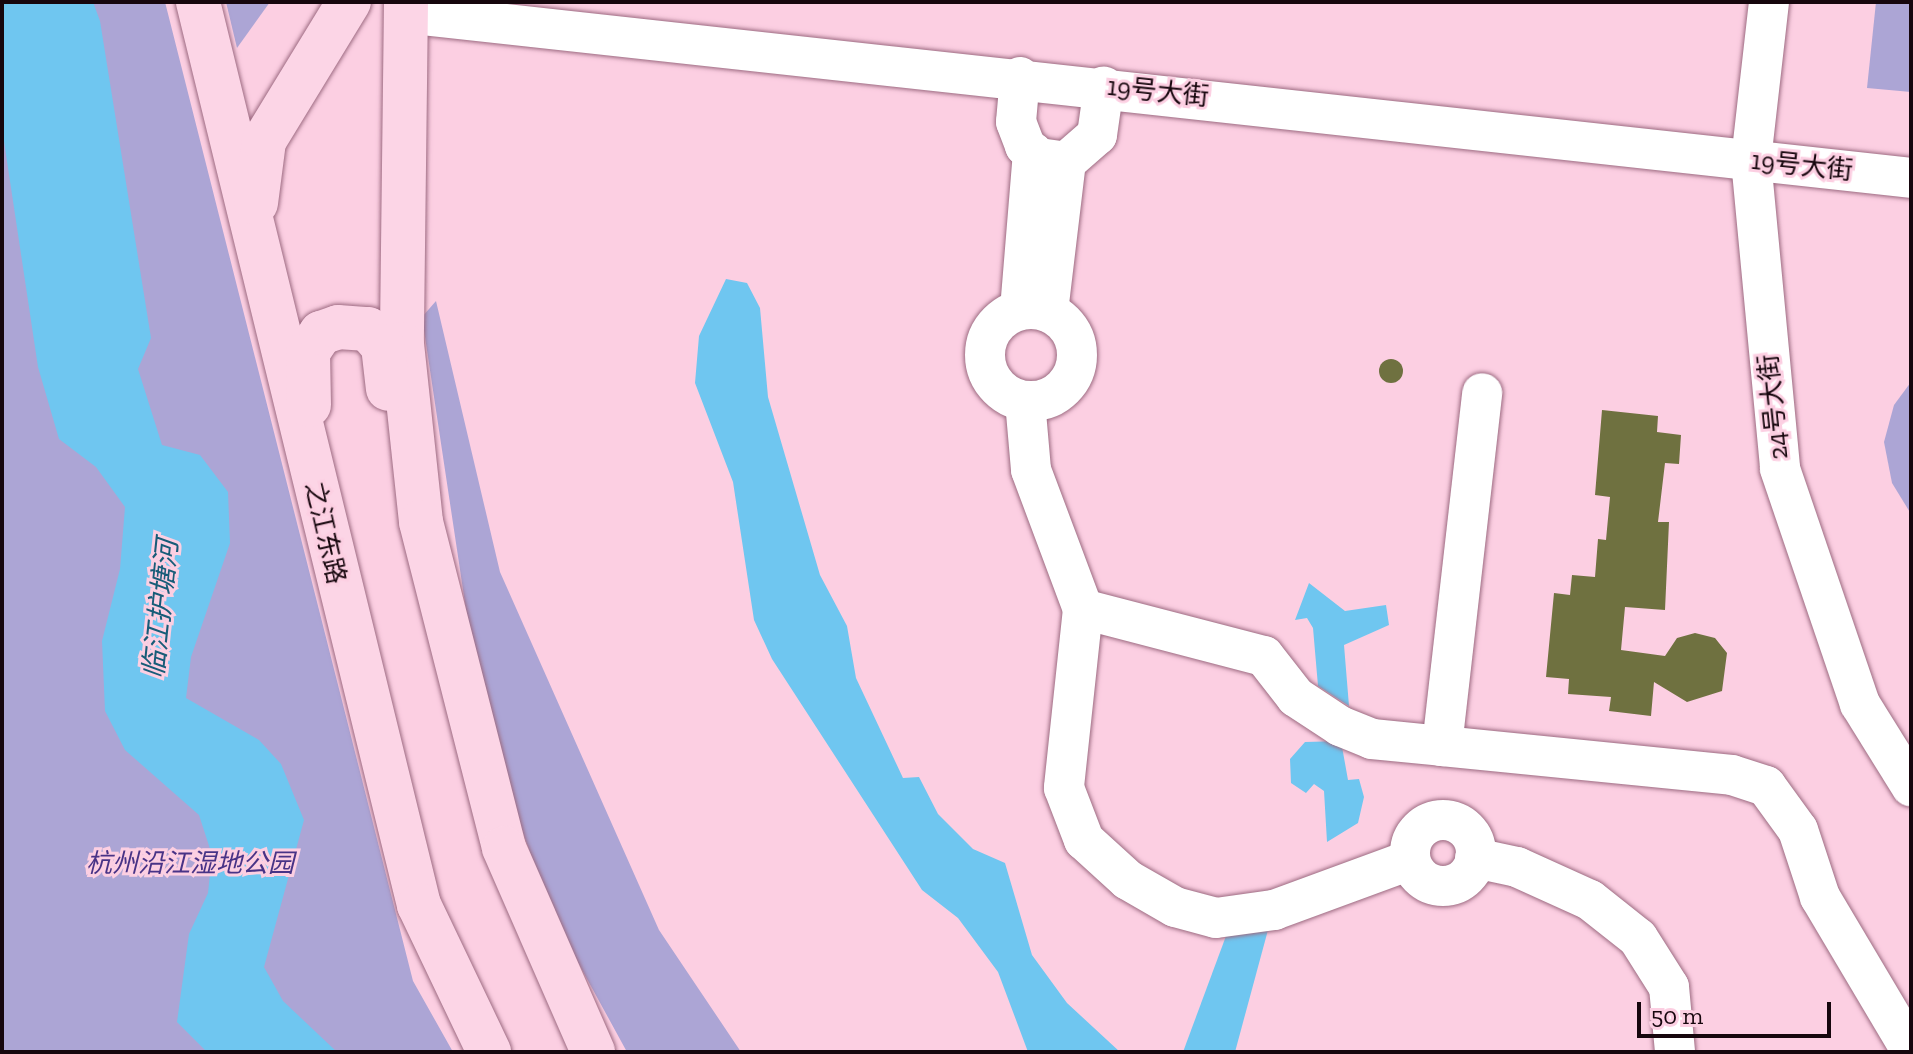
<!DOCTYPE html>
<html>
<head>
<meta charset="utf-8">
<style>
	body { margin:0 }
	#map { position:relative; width:1913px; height:1054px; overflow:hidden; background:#fccfe2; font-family:"Zilla Slab","Noto Sans SC",serif }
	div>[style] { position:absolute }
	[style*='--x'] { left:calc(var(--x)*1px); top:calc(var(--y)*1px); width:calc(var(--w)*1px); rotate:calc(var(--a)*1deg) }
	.green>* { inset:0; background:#aca5d5 }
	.water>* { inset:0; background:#6fc6f0 }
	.building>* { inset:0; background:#6f7140 }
	.round { border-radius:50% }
	.roads { filter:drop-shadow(0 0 2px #9d6b82) drop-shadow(0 0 2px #9d6b82) }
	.minor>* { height:40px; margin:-20px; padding:0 20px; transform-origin:20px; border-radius:20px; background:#fff }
	.minor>.ring { margin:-20px; padding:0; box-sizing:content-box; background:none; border:40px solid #fff; border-radius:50% }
	.major>* { height:44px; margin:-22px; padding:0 22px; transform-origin:22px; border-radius:22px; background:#fcd5e6 }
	span { translate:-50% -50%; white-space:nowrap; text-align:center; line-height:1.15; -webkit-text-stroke:6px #fccfe2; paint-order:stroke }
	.street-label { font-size:26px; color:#16060d }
	.park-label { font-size:26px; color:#483386; font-style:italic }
	.water-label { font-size:28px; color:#175c78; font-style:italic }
	.frame { position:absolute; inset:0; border:4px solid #16060d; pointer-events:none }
	.scale { position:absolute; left:1637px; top:1002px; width:194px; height:36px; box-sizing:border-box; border:4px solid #16060d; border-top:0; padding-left:10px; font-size:24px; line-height:28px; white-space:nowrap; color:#16060d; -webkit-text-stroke:6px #fccfe2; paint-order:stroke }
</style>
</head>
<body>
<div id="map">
	<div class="green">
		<div style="clip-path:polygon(2px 2px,165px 2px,413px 981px,453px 1052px,2px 1052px)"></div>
		<div style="clip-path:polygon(226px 2px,270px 2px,237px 48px)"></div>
		<div style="clip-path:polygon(1876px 2px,1911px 2px,1911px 92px,1867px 88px)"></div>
		<div style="clip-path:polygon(436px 301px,500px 572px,659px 930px,741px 1052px,627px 1052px,552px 915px,482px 716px,422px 317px)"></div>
		<div style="clip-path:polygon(1911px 382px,1911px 514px,1892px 483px,1884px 442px,1894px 405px)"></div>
	</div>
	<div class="water">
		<div style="clip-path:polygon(2px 2px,93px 2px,100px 21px,151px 338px,138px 369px,162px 445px,200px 455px,228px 492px,230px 543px,191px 657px,186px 698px,259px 740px,281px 764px,304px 820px,264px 967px,283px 1001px,337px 1052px,207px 1052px,177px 1022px,189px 934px,208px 893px,212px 855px,199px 815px,125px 750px,105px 711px,102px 641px,120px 569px,125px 507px,96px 467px,59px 439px,38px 367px,2px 128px)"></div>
		<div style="clip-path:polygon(726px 279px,747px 283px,760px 308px,768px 397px,820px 575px,847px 626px,856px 678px,903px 778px,919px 777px,938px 814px,973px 849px,1005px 863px,1032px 955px,1067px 1003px,1120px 1052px,1028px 1052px,998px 972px,958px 918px,922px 890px,772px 659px,754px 620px,733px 482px,695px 383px,699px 336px)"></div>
		<div style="clip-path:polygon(1309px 583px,1345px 611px,1386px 605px,1389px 625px,1344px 645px,1349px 706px,1318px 686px,1313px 628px,1307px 618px,1295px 620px)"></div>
		<div style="clip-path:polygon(1341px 741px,1348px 780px,1359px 779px,1364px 797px,1358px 823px,1327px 842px,1324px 791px,1314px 784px,1306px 793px,1291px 783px,1290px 759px,1305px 742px)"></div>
		<div style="clip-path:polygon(1268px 930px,1235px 1052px,1183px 1052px,1226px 936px)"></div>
	</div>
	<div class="building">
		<div class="round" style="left:1379px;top:359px;width:24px;height:24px"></div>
		<div style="clip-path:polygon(1602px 410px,1658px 416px,1657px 432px,1681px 435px,1679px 464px,1665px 463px,1658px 522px,1669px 522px,1665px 610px,1625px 607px,1621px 650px,1665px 656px,1677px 638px,1695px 633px,1715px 638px,1727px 653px,1722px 691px,1687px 702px,1654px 682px,1651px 716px,1609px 711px,1611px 697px,1568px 694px,1569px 679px,1546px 677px,1554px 593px,1570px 595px,1572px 575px,1595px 577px,1598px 539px,1606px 540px,1610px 497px,1595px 495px)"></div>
	</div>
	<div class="roads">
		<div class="minor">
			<div style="--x:1769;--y:2;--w:159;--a:96.5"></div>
			<div style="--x:1751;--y:160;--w:310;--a:84.6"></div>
			<div style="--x:1780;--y:469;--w:248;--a:71.2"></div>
			<div style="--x:1860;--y:704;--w:97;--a:58.1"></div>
			<div style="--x:405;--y:13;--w:1515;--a:6.25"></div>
			<div style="--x:1020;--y:77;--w:45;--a:95.1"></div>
			<div style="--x:1016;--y:122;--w:26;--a:69"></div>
			<div style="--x:1025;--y:146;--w:18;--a:41"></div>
			<div style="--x:1039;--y:158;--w:27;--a:8"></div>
			<div style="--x:1066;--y:162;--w:41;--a:-41.1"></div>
			<div style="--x:1097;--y:135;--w:49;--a:-81.9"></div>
			<div class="ring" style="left:985px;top:309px;width:52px;height:52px"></div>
			<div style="--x:1020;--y:310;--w:158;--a:-85.3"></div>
			<div style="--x:1048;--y:312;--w:151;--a:-83.2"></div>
			<div style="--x:1025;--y:401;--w:69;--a:85"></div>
			<div style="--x:1031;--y:470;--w:148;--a:69.5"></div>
			<div style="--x:1083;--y:609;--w:180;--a:96.1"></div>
			<div style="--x:1064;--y:788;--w:56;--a:69"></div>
			<div style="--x:1084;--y:840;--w:59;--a:42.3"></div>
			<div style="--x:1128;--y:880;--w:54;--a:29.9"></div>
			<div style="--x:1175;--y:907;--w:42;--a:15"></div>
			<div style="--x:1216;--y:918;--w:59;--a:-7.9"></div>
			<div style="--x:1274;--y:910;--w:145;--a:-20.2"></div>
			<div style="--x:1083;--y:609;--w:187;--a:14.6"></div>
			<div style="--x:1264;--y:656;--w:52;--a:52"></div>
			<div style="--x:1296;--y:697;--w:53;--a:33.4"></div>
			<div style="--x:1340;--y:726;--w:35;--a:22"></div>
			<div style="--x:1372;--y:739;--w:70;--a:5.7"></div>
			<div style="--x:1442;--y:746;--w:355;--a:-83.5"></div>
			<div style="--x:1442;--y:746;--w:291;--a:5.7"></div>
			<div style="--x:1732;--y:775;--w:36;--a:18"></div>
			<div style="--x:1766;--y:786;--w:54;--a:54"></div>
			<div style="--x:1798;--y:830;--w:71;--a:71.8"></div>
			<div style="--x:1820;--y:897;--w:178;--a:59.3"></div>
			<div class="ring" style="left:1410px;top:820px;width:26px;height:26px"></div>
			<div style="--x:1475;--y:858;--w:43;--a:12.1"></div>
			<div style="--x:1517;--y:867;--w:80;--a:24.3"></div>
			<div style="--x:1590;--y:900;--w:61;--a:38.4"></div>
			<div style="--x:1638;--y:938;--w:58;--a:57.7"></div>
			<div style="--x:1669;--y:987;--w:65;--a:84.7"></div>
		</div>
		<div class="major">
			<div style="--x:198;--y:2;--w:930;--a:76.25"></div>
			<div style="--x:419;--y:905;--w:163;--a:64.5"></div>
			<div style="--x:406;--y:2;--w:342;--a:90.7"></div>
			<div style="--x:402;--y:344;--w:179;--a:83.9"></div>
			<div style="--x:421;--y:522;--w:336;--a:75.7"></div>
			<div style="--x:504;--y:848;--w:223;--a:66.4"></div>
			<div style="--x:256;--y:203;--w:63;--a:-82.6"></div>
			<div style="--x:264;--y:141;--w:163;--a:-58.6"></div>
			<div style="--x:309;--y:405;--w:53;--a:-91.1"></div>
			<div style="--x:308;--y:352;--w:23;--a:-56"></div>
			<div style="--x:321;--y:333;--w:18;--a:-19"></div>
			<div style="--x:338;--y:327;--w:30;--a:4"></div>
			<div style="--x:368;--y:329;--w:23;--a:49"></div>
			<div style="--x:383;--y:346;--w:43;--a:83.4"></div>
		</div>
	</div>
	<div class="street-label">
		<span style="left:1158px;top:92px;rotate:6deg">19号大街</span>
		<span style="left:1802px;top:166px;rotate:6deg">19号大街</span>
		<span style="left:1774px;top:407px;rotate:-96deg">24号大街</span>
		<span style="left:325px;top:533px;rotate:77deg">之江东路</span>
	</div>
	<div class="park-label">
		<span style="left:190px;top:864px">杭州沿江湿地公园</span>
	</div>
	<div class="water-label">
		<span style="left:161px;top:609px;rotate:-84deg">临江护塘河</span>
	</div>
	<div class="frame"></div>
	<div class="scale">50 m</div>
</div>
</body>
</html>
